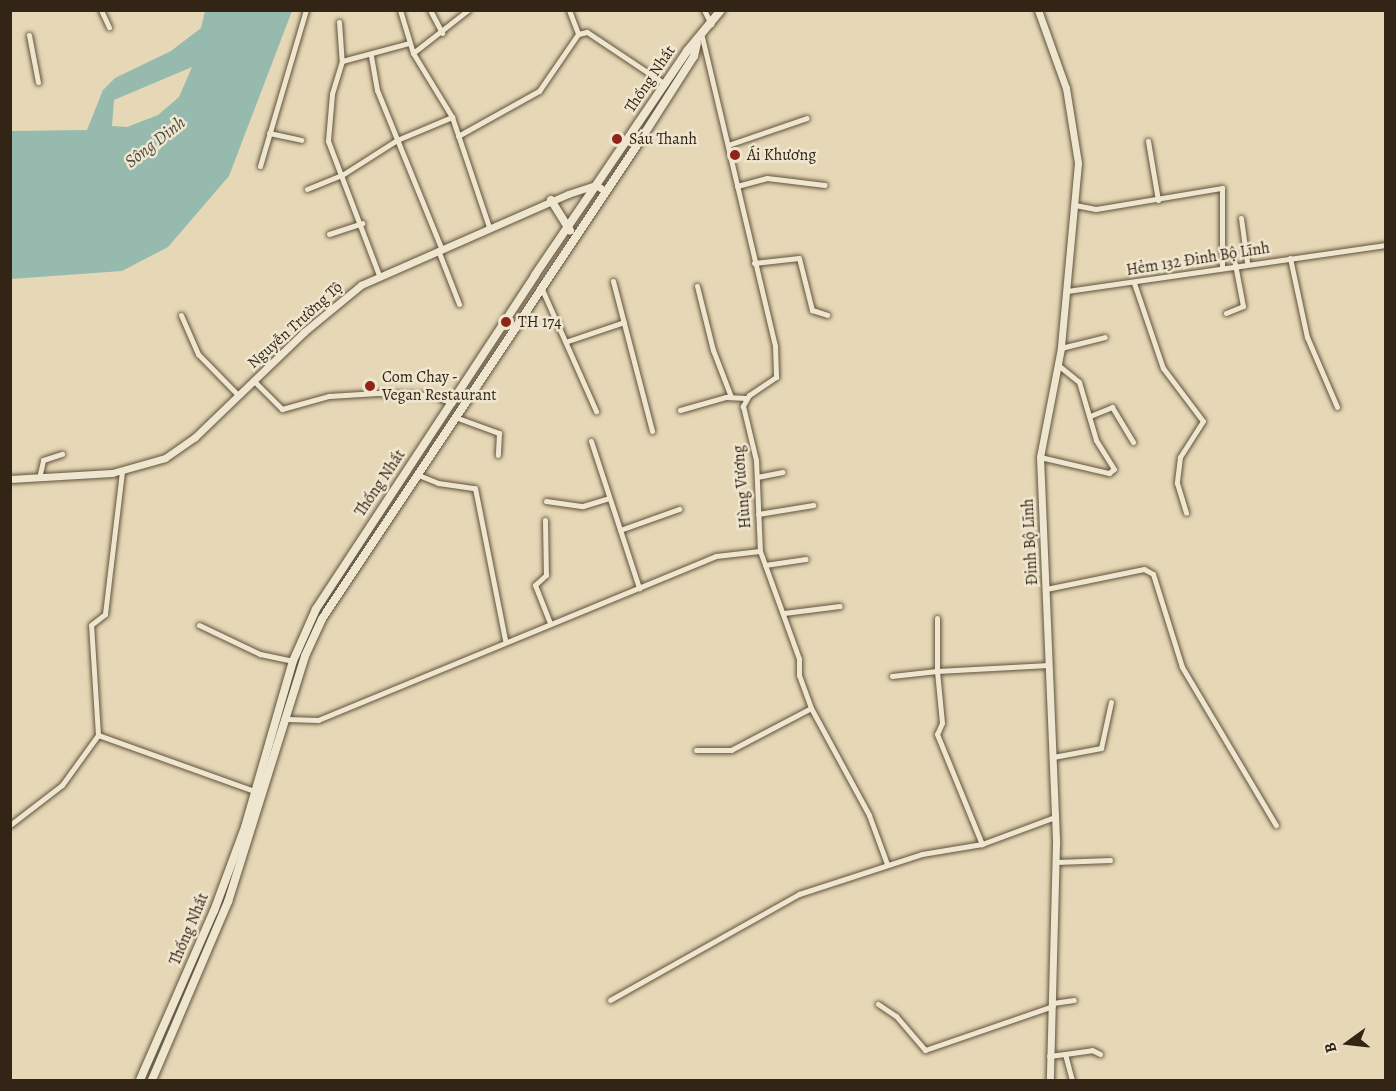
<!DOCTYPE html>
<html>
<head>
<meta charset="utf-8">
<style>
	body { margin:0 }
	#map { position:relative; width:1396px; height:1091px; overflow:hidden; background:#e6d8b6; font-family:Alegreya,serif }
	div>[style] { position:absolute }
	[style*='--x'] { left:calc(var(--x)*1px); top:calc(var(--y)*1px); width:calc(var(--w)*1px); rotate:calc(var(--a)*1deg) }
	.water>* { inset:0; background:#96baae }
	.roads { filter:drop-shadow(0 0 2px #60523d) drop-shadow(0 0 2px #60523d) }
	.minor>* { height:5px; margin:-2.5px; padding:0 2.5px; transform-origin:2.5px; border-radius:2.5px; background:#efe6d0 }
	.tertiary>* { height:7px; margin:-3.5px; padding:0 3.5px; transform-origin:3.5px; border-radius:3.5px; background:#efe6d0 }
	.secondary>* { height:8px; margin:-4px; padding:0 4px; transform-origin:4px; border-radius:4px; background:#efe6d0 }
	.dots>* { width:16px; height:16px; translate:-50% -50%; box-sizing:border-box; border:3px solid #efe6d0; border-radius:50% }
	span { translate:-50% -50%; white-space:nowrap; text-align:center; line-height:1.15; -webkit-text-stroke:5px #efe6d0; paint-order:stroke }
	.street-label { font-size:16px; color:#332515 }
	.poi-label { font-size:16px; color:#332515 }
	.left { translate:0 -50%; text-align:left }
	.water-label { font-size:18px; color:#4c4a3b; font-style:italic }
	.frame { position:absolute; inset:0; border:12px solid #332515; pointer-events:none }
	.north { position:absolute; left:1318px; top:1013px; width:60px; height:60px; -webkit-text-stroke:4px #efe6d0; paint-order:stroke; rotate:255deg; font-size:16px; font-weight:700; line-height:24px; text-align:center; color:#332515 }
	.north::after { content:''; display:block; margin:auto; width:21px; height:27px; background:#332515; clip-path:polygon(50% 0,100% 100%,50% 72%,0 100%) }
</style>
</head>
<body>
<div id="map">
	<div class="water">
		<div style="clip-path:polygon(evenodd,205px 11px,292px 11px,229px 176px,168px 247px,122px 271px,11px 279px,11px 131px,87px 130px,103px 90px,115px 78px,171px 51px,201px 28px,205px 11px,192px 67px,179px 97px,158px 115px,127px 127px,112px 126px,114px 100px,192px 67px)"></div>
	</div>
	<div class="roads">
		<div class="minor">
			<div style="--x:101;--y:10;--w:19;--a:65"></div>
			<div style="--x:400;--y:10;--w:45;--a:73.2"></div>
			<div style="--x:413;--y:53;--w:75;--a:58.6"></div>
			<div style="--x:452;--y:117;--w:116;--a:71.4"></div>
			<div style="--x:430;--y:10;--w:26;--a:62"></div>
			<div style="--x:569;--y:10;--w:26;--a:69"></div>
			<div style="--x:704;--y:10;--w:16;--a:63"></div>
			<div style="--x:339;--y:22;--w:39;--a:86"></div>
			<div style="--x:342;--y:61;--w:34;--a:107"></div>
			<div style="--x:332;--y:94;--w:47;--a:94.9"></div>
			<div style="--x:328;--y:141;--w:143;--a:69.2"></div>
			<div style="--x:29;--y:35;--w:48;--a:79.2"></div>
			<div style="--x:702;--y:37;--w:318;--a:76.7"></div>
			<div style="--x:775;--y:346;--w:31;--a:88"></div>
			<div style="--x:776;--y:377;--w:32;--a:146"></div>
			<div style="--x:749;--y:395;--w:13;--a:119"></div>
			<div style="--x:743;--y:406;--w:56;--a:76.5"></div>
			<div style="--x:756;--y:460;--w:91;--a:87.5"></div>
			<div style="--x:760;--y:551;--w:115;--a:70.1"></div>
			<div style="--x:799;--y:659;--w:16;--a:90"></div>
			<div style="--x:799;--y:675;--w:35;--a:70"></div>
			<div style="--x:811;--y:708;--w:122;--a:61.5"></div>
			<div style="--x:869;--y:815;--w:52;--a:69.8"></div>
			<div style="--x:413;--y:53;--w:70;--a:-38"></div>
			<div style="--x:371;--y:56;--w:35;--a:80"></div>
			<div style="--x:377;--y:90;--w:170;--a:67.9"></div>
			<div style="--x:342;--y:61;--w:69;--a:-15"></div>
			<div style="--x:269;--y:133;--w:33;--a:12"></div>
			<div style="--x:458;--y:136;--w:93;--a:-29.1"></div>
			<div style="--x:539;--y:91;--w:69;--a:-55.6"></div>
			<div style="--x:578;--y:34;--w:9;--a:-13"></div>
			<div style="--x:587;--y:32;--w:94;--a:33.7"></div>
			<div style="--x:1148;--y:141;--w:60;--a:80.4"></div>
			<div style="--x:728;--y:145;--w:83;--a:-18.9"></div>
			<div style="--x:260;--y:166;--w:163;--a:-73.6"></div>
			<div style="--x:737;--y:186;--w:31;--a:-15"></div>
			<div style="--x:767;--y:178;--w:58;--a:6.9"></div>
			<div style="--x:307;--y:189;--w:38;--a:-22"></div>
			<div style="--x:342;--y:175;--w:65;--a:-32.5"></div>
			<div style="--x:397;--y:140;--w:60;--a:-22.7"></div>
			<div style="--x:1075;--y:205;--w:21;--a:11"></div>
			<div style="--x:1096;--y:209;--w:128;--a:-9.5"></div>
			<div style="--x:1222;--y:188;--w:78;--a:90"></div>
			<div style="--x:1241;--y:218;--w:44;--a:82.2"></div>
			<div style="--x:329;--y:234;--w:35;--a:-18"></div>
			<div style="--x:438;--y:250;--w:58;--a:68.7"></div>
			<div style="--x:1290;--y:258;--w:81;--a:77.9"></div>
			<div style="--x:1307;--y:337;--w:76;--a:66.8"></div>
			<div style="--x:754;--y:263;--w:45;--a:-6.3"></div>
			<div style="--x:799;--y:258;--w:54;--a:76"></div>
			<div style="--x:812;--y:310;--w:16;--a:18"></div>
			<div style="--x:613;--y:281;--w:155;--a:75.4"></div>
			<div style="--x:1134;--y:283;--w:90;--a:71.2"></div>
			<div style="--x:1163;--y:368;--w:66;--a:53"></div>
			<div style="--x:1203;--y:421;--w:43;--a:122.6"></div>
			<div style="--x:1180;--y:457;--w:26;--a:97"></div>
			<div style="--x:1177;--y:483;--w:31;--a:73"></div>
			<div style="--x:697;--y:286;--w:66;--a:76"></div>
			<div style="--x:713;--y:350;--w:50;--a:69"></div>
			<div style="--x:541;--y:287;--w:136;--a:66.1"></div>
			<div style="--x:1067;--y:291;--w:322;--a:-8.2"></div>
			<div style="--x:1226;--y:313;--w:18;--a:-22"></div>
			<div style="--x:1243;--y:306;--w:43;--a:-100.8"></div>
			<div style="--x:181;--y:315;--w:43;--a:66.4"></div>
			<div style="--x:198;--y:354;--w:57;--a:45.7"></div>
			<div style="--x:568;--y:341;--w:59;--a:-18.7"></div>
			<div style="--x:1061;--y:348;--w:45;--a:-14"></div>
			<div style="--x:253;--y:380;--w:41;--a:45"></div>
			<div style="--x:282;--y:409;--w:49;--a:-15.5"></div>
			<div style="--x:329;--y:396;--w:48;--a:-3.6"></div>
			<div style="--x:377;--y:393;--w:55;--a:2.1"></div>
			<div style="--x:432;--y:395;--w:22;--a:22"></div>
			<div style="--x:680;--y:410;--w:48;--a:-15.8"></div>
			<div style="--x:726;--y:397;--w:20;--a:3"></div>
			<div style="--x:1090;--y:416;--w:24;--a:-22"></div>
			<div style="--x:1112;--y:407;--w:41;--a:59"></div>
			<div style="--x:455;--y:417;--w:47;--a:20"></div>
			<div style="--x:499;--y:433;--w:22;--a:93"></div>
			<div style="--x:591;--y:441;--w:155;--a:71.9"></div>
			<div style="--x:1040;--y:457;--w:71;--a:13.1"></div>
			<div style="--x:1109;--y:473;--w:6;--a:-39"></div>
			<div style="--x:1114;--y:469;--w:34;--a:-122"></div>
			<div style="--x:1096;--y:440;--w:60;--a:-106.3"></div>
			<div style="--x:1079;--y:382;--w:27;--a:-141"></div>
			<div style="--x:416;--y:474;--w:24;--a:22"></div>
			<div style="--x:438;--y:483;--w:37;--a:8"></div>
			<div style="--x:475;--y:488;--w:155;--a:78.8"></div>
			<div style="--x:757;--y:477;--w:26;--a:-11"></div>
			<div style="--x:39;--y:478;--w:18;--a:-77"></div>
			<div style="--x:43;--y:460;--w:20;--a:-18"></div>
			<div style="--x:546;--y:501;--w:37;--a:8"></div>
			<div style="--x:583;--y:506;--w:27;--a:-17"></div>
			<div style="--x:758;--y:514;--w:56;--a:-9.3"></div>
			<div style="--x:545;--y:520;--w:55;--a:89"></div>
			<div style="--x:546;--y:575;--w:15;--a:138"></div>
			<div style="--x:535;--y:585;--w:41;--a:68.5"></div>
			<div style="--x:620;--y:530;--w:63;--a:-19.6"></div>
			<div style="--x:765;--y:565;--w:41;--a:-8.3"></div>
			<div style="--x:1046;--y:589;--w:100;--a:-11.5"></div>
			<div style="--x:1144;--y:569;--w:10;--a:29"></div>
			<div style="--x:1153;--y:574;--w:97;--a:72.7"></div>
			<div style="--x:1182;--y:667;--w:184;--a:59.3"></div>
			<div style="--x:784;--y:613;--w:56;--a:-7.1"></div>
			<div style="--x:937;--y:618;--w:53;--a:90"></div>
			<div style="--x:937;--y:671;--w:112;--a:-3.1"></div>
			<div style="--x:199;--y:625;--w:68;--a:25.4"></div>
			<div style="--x:260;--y:654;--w:34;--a:12"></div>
			<div style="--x:892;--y:676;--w:45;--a:-6.3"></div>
			<div style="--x:937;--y:671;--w:52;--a:84.5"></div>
			<div style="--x:942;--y:723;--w:12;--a:114"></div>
			<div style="--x:937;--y:734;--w:119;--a:67.8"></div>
			<div style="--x:287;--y:719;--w:31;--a:2"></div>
			<div style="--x:318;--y:720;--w:430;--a:-22.4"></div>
			<div style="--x:716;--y:556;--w:44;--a:-6.5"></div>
			<div style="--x:98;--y:735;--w:166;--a:19.7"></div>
			<div style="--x:696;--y:750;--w:35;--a:0"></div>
			<div style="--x:731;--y:750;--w:90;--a:-27.7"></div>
			<div style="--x:1053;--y:757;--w:49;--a:-10.6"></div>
			<div style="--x:1101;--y:748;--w:47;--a:-77.7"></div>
			<div style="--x:10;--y:825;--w:66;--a:-37.6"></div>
			<div style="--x:62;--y:785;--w:62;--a:-54.2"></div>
			<div style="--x:98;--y:735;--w:110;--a:-93.6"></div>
			<div style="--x:91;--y:625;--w:18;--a:-38"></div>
			<div style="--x:105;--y:614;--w:144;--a:-83.2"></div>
			<div style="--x:1056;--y:862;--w:54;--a:-2.1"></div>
			<div style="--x:610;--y:1000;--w:217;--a:-29.3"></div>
			<div style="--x:799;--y:894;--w:129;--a:-18"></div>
			<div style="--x:922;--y:854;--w:61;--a:-9.5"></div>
			<div style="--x:982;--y:844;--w:78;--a:-20.3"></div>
			<div style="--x:1053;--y:1003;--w:21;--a:-8"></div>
			<div style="--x:878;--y:1004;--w:22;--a:34"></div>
			<div style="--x:896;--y:1016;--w:45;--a:49.5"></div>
			<div style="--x:925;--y:1050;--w:135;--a:-19"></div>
			<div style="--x:1065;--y:1054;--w:27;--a:-8"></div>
			<div style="--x:1092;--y:1050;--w:9;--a:27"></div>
			<div style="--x:1049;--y:1056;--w:16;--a:-7"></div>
			<div style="--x:1065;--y:1054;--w:27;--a:75"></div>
		</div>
		<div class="tertiary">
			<div style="--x:1038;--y:10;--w:83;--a:70.3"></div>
			<div style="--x:1066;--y:88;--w:76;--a:80.9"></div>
			<div style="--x:1078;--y:163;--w:186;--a:95.3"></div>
			<div style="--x:1061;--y:348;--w:111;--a:100.9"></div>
			<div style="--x:1040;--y:457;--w:387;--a:87.6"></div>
			<div style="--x:1056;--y:844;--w:236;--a:91.5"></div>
			<div style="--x:10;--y:479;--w:102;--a:-3.4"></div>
			<div style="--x:112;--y:473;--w:55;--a:-15.8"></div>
			<div style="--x:165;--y:458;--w:37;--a:-35"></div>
			<div style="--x:195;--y:437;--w:151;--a:-43.9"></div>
			<div style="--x:304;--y:332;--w:74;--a:-39.5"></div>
			<div style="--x:361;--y:285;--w:226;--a:-23.7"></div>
			<div style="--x:568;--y:194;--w:29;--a:-18"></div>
			<div style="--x:596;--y:185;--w:11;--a:34"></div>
		</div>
		<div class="secondary">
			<div style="--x:551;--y:200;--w:36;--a:58"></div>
			<div style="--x:140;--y:1080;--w:184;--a:-66.4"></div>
			<div style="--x:214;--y:911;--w:90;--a:-69.7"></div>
			<div style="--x:245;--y:827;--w:173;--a:-73.9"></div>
			<div style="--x:293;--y:661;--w:57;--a:-66.1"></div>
			<div style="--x:316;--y:609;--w:399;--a:-56.7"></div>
			<div style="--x:535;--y:275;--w:271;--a:-55.8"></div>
			<div style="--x:687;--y:51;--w:53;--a:-50.3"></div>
			<div style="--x:152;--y:1080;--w:194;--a:-66.9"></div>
			<div style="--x:228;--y:902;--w:258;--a:-72.6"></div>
			<div style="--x:305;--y:656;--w:41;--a:-65.3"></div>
			<div style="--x:322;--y:619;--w:573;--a:-56.39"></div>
			<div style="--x:639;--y:142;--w:102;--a:-57.4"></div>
			<div style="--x:694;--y:56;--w:13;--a:-77"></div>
		</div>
	</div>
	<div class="dots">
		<div style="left:617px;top:139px;background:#8f2418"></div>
		<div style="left:735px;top:155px;background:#8f2418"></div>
		<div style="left:506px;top:322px;background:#8f2418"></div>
		<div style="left:370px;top:386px;background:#8f2418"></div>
	</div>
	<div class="street-label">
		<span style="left:650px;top:79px;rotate:-56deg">Thống Nhất</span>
		<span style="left:1198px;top:259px;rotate:-9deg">Hẻm 132 Đinh Bộ Lĩnh</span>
		<span style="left:295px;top:325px;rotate:-42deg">Nguyễn Trường Tộ</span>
		<span style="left:380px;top:483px;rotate:-56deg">Thống Nhất</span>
		<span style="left:742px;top:487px;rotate:-95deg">Hùng Vương</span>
		<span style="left:1030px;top:542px;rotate:-93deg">Đinh Bộ Lĩnh</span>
		<span style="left:189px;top:929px;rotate:-67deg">Thống Nhất</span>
	</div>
	<div class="poi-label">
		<span class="left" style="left:629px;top:139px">Sáu Thanh</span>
		<span class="left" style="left:747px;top:155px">Ái Khương</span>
		<span class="left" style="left:518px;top:322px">TH 174</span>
		<span class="left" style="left:382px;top:386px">Com Chay -<br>Vegan Restaurant</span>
	</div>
	<div class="water-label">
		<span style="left:155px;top:142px;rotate:-38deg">Sông Dinh</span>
	</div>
	<div class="frame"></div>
	<div class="north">B</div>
</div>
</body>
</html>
